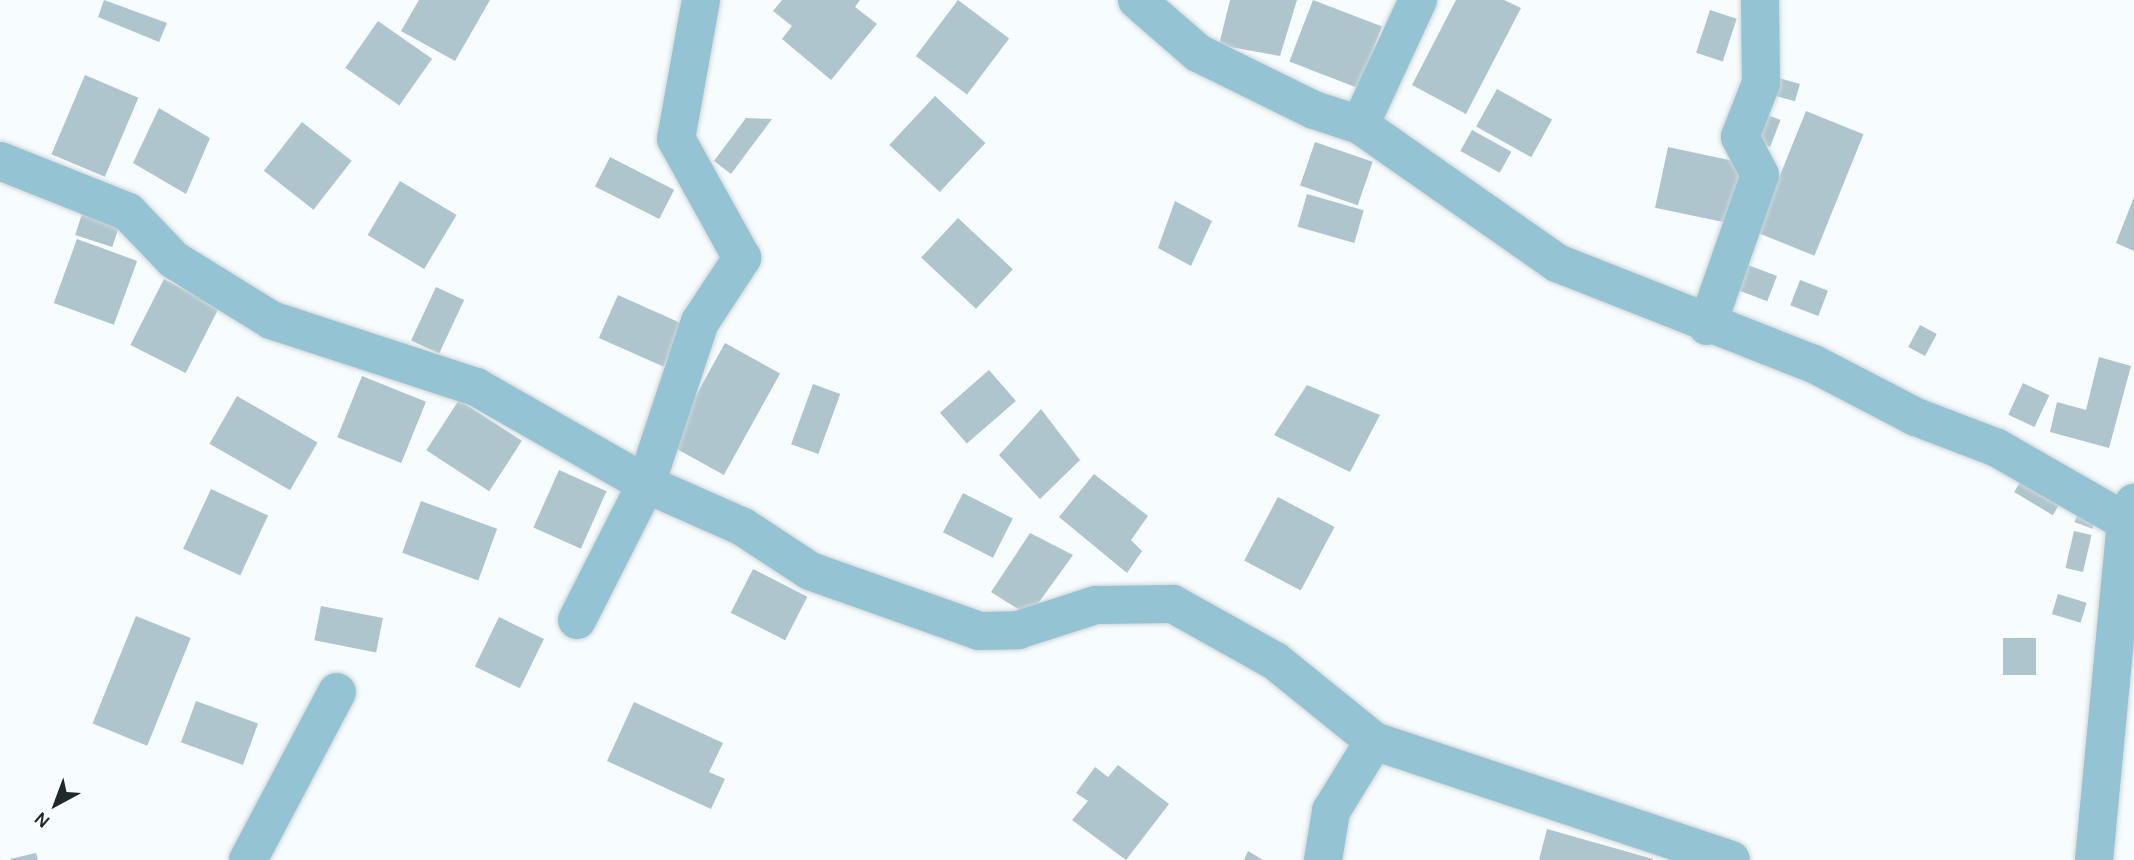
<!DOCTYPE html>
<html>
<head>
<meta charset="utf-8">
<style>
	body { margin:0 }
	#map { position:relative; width:2134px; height:860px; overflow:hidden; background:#f7fcfe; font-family:Karla,sans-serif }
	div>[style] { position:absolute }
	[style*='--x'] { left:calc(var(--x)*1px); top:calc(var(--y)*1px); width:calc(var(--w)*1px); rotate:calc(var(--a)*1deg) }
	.building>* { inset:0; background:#aec5cd; transform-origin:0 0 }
	.roads { filter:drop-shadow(0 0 2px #d0d6d8) drop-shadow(0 0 2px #d0d6d8) }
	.street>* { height:38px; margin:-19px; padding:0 19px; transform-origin:19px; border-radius:19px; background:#94c3d3 }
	span { translate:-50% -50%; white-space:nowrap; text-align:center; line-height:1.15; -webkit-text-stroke:6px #fff; paint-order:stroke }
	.north { position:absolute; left:21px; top:769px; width:70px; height:70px; -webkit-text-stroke:5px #fff; paint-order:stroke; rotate:221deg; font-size:19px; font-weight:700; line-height:28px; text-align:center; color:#20292c }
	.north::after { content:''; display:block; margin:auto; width:24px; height:32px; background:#20292c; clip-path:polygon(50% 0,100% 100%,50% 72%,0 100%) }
</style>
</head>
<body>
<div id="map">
	<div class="building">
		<div style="clip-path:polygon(104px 0,167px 23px,159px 42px,98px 17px)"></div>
		<div style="clip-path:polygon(419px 0,490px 0,455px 61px,401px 31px)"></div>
		<div style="clip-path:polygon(782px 0,860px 0,855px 7px,877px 24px,831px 80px,782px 39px,792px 26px,773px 11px)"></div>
		<div style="left:958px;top:0;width:64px;height:70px;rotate:37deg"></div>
		<div style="clip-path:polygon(1230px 0,1297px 0,1280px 56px,1219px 45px)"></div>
		<div style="left:1313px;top:0;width:74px;height:66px;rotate:21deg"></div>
		<div style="clip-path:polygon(1456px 0,1504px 0,1521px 8px,1466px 114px,1412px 85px)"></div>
		<div style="left:1710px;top:10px;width:28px;height:45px;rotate:18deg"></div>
		<div style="left:378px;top:21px;width:66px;height:57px;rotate:35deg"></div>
		<div style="left:85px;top:75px;width:58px;height:86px;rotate:23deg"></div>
		<div style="left:1772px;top:76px;width:29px;height:18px;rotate:16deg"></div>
		<div style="left:1497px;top:89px;width:63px;height:43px;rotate:29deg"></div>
		<div style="left:935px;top:96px;width:69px;height:67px;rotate:43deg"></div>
		<div style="clip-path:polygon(159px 108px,210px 138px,186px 194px,133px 163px)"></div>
		<div style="left:1806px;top:111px;width:62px;height:131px;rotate:22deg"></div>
		<div style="left:1760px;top:112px;width:22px;height:29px;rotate:21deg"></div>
		<div style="clip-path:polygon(746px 118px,772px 119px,731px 174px,714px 161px)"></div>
		<div style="left:302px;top:122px;width:63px;height:62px;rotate:38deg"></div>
		<div style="left:1472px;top:130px;width:45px;height:24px;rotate:29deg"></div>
		<div style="left:1315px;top:142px;width:61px;height:46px;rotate:19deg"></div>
		<div style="left:1668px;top:147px;width:84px;height:62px;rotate:12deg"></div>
		<div style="left:610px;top:157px;width:72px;height:33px;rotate:27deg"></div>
		<div style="left:400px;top:181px;width:66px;height:63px;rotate:31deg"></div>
		<div style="left:1307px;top:194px;width:59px;height:34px;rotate:16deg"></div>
		<div style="clip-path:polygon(2134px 197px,2134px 251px,2116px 243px)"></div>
		<div style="clip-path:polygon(1175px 201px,1212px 221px,1191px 266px,1158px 248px)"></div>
		<div style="left:82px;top:214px;width:39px;height:22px;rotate:18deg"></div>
		<div style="left:958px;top:218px;width:75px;height:54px;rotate:43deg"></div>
		<div style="left:77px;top:239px;width:64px;height:68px;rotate:20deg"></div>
		<div style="left:1748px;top:265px;width:31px;height:27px;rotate:21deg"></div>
		<div style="left:164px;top:279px;width:62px;height:74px;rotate:27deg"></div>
		<div style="left:1800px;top:280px;width:30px;height:27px;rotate:21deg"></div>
		<div style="left:436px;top:287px;width:31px;height:59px;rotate:25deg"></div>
		<div style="left:618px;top:295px;width:71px;height:47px;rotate:24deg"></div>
		<div style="left:1920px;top:325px;width:19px;height:25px;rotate:28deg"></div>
		<div style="left:725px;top:343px;width:63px;height:116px;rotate:29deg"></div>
		<div style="clip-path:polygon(2099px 357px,2131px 366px,2109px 448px,2050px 432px,2057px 402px,2086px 410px)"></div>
		<div style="left:989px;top:370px;width:41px;height:65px;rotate:49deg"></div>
		<div style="left:362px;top:376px;width:69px;height:66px;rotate:22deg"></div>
		<div style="left:2023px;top:383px;width:29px;height:35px;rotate:25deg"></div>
		<div style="left:813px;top:384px;width:29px;height:64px;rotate:20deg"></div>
		<div style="clip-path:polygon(1307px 385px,1380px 415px,1350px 472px,1274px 435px)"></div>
		<div style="left:237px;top:396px;width:93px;height:55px;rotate:30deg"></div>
		<div style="left:459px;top:400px;width:75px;height:60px;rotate:33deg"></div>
		<div style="clip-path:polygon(1041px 409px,1080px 460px,1040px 499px,999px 455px)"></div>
		<div style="left:559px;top:470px;width:52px;height:63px;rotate:24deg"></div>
		<div style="clip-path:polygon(1094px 474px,1148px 516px,1131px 540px,1142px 551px,1127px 573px,1059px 517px)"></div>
		<div style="left:2025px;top:474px;width:45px;height:21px;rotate:31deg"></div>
		<div style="left:211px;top:489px;width:63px;height:66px;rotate:25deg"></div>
		<div style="left:963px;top:493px;width:56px;height:44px;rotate:27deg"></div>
		<div style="left:1278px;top:497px;width:64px;height:72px;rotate:28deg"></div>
		<div style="left:421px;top:501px;width:81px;height:55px;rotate:20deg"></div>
		<div style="left:2080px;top:508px;width:19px;height:15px;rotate:21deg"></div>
		<div style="left:2074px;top:531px;width:18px;height:38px;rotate:13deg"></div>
		<div style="clip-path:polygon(1030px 533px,1073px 555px,1029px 616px,991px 592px)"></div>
		<div style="left:753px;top:569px;width:61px;height:49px;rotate:27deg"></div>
		<div style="left:2058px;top:594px;width:30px;height:21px;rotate:17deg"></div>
		<div style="left:321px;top:606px;width:63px;height:35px;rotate:11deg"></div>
		<div style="left:136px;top:616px;width:59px;height:116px;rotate:22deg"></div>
		<div style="left:499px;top:617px;width:50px;height:55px;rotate:26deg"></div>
		<div style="left:2003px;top:638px;width:33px;height:37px"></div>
		<div style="left:196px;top:701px;width:66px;height:44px;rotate:20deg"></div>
		<div style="clip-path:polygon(634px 702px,723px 743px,709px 772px,725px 779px,711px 809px,607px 761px)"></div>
		<div style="clip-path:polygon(1118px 765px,1169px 804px,1126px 860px,1072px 820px,1088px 801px,1076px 793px,1095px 767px,1108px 777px)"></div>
		<div style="clip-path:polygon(1547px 829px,1653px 859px,1653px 860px,1539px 860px)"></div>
		<div style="clip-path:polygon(1248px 851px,1263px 860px,1244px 860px)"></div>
		<div style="clip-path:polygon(36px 853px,38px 860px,11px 860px,10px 859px)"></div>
	</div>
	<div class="roads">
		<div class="street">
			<div style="--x:1137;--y:0;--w:81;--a:41"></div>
			<div style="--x:1198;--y:53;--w:129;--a:26.2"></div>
			<div style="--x:1314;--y:110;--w:48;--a:18.1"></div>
			<div style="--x:1360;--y:125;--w:241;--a:35"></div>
			<div style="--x:1557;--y:263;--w:276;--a:21.5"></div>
			<div style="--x:1814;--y:364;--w:115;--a:27.5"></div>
			<div style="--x:1916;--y:417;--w:87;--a:20.9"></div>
			<div style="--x:1997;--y:448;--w:149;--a:29.8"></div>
			<div style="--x:1360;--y:125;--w:138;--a:-65.1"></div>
			<div style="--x:0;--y:161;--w:138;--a:21.7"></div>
			<div style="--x:128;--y:212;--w:66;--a:46.2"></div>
			<div style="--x:174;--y:260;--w:114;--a:31.7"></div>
			<div style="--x:271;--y:320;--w:216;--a:18.1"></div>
			<div style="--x:476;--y:387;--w:196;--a:29.7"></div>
			<div style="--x:646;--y:484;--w:106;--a:23.9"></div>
			<div style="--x:743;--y:527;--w:80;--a:33.3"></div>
			<div style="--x:810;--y:571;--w:179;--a:19.5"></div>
			<div style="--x:979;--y:631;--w:39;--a:-1"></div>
			<div style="--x:1018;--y:630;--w:82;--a:-17.8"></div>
			<div style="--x:1096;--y:605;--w:77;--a:-0.7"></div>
			<div style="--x:1173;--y:604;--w:117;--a:29.2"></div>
			<div style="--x:1275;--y:661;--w:127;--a:38.9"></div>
			<div style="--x:1374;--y:741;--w:376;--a:18.4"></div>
			<div style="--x:1707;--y:326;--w:160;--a:-70.7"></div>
			<div style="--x:1760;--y:175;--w:43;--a:-117.8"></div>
			<div style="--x:1740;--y:137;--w:58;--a:-68.7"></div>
			<div style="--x:1761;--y:83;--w:83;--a:-90.7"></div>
			<div style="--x:577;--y:620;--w:153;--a:-63.1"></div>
			<div style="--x:646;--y:484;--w:171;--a:-71.6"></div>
			<div style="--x:700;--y:322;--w:77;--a:-56.7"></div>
			<div style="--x:742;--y:258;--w:136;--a:-119"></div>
			<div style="--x:676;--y:139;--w:141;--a:-79.8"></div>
			<div style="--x:248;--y:860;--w:190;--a:-62.1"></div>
			<div style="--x:1323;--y:860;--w:50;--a:-80.7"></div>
			<div style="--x:1331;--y:811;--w:82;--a:-58.4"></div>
			<div style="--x:2094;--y:860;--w:340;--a:-84.6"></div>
			<div style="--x:2126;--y:522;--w:21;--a:-67"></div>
		</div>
	</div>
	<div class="north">N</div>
</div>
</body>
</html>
